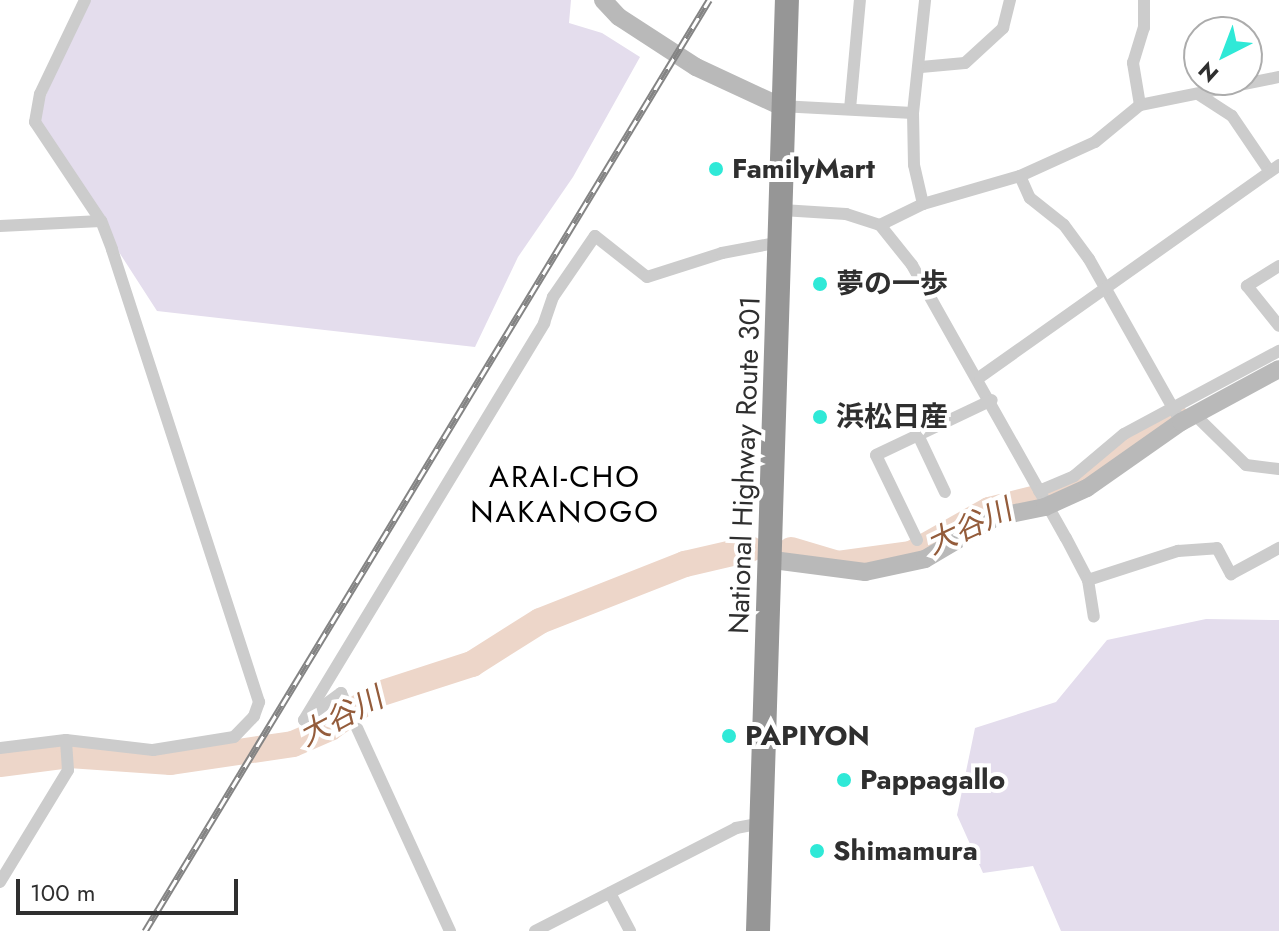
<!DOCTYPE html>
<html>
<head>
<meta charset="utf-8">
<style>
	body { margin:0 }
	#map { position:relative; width:1279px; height:931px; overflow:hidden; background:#fff; font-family:Jost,"Noto Sans JP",sans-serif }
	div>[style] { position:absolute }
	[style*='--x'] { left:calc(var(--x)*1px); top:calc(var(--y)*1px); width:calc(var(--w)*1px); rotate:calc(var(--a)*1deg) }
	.green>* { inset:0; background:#e4dded }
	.river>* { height:26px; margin:-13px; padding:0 13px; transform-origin:13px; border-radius:13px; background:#edd6c9 }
	.street>* { height:12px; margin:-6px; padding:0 6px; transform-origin:6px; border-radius:6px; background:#ccc }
	.secondary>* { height:18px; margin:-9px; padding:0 9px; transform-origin:9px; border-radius:9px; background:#b9b9b9 }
	.highway>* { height:24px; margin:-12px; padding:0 12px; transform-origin:12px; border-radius:12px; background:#969696 }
	.rail>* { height:7px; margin-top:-3.5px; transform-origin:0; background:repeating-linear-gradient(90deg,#fff 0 12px,#848484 0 24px); box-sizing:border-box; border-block:2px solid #848484 }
	.dots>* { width:22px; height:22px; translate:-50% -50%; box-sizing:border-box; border:4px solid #fff; border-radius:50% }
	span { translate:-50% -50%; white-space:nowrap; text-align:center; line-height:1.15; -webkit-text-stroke:8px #fff; paint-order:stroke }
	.poi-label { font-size:28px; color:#2f2f2f; font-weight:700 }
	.left { translate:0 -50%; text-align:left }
	.street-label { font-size:28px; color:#2f2f2f }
	.neighbourhood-label { font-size:30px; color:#000; letter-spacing:2px }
	.water-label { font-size:30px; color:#945c3b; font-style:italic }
	.north { position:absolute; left:1183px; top:16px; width:80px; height:80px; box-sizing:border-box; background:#fff; border:2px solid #acacac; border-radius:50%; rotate:222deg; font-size:22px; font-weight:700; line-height:32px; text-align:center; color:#2f2f2f }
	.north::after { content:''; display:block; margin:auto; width:28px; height:36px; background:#2fe9d7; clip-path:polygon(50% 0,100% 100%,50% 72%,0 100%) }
	.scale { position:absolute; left:16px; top:879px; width:222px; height:36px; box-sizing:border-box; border:4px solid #2f2f2f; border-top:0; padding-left:10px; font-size:24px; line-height:28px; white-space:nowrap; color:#2f2f2f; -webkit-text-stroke:6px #fff; paint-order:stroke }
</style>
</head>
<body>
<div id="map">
	<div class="green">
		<div style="clip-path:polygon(85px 0,571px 0,569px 23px,602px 33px,640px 57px,573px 177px,518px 257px,475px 347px,157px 311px,35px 122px)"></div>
		<div style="clip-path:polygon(1206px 619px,1279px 620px,1279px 931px,1061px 931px,1033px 866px,983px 873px,957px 815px,975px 728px,1056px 702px,1107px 640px)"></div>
	</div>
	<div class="river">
		<div style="--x:791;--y:550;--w:49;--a:16.6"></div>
		<div style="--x:838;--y:564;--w:74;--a:-7.8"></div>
		<div style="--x:911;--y:554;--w:90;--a:-29.4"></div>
		<div style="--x:989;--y:510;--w:78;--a:-14"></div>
		<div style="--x:1065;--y:491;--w:133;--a:-34.3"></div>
		<div style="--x:0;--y:764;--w:70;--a:-7.4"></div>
		<div style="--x:69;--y:755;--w:102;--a:3.9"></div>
		<div style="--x:171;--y:762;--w:123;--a:-8.4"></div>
		<div style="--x:293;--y:744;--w:40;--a:-23.4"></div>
		<div style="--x:330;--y:728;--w:57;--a:-35.7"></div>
		<div style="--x:376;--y:695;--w:101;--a:-17.9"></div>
		<div style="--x:472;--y:664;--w:80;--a:-32.3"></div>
		<div style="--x:540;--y:621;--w:156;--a:-21.5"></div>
		<div style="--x:685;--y:564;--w:67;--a:-13"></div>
	</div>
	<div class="street">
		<div style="--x:921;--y:67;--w:44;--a:-5.2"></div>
		<div style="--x:965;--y:63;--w:52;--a:-42.6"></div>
		<div style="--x:1003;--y:28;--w:29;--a:-76"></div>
		<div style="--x:1198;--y:94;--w:40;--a:32.9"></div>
		<div style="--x:1232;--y:116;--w:64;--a:55.8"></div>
		<div style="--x:1140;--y:105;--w:43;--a:-99.5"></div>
		<div style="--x:1133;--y:63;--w:37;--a:-73"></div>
		<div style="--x:1144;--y:28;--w:28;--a:-90"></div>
		<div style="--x:780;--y:106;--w:133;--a:3"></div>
		<div style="--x:850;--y:109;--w:109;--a:-84.8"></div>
		<div style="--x:1020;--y:176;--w:24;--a:66"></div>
		<div style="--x:1030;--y:198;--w:43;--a:38.5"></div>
		<div style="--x:1064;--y:225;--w:42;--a:53.7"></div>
		<div style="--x:1089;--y:259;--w:187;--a:60.6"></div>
		<div style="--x:923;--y:204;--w:40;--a:-103"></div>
		<div style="--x:914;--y:165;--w:52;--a:-91.1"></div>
		<div style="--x:913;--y:113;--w:114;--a:-83.9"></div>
		<div style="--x:782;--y:210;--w:64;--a:3.6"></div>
		<div style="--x:846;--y:214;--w:36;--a:18"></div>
		<div style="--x:880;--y:225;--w:51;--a:51.3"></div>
		<div style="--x:912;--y:265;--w:313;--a:60.6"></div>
		<div style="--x:1066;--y:538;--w:47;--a:62.4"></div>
		<div style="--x:1088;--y:580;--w:37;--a:81"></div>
		<div style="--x:880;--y:225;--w:48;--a:-26"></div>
		<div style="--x:923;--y:204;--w:101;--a:-16.1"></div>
		<div style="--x:1020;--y:176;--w:82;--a:-24.4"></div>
		<div style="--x:1095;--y:142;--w:58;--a:-39.4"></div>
		<div style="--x:1140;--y:105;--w:142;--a:-11.4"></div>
		<div style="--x:0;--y:226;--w:101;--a:-2.8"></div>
		<div style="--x:1279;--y:266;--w:38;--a:148"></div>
		<div style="--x:1247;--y:286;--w:51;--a:51.3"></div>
		<div style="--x:980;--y:377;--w:367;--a:-35.3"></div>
		<div style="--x:1195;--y:415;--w:71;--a:44.4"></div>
		<div style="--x:1246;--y:465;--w:33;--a:7"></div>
		<div style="--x:918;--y:435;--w:63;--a:64.7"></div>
		<div style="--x:1039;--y:491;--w:38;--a:-23"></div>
		<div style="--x:1074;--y:476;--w:65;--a:-40"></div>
		<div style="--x:1124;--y:434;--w:176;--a:-28.2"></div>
		<div style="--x:917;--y:540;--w:94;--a:-115.8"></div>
		<div style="--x:876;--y:455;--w:128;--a:-25.4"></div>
		<div style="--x:1088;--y:580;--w:95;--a:-17.9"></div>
		<div style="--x:1178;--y:551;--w:39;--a:-4"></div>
		<div style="--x:1217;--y:548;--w:30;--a:62"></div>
		<div style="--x:1231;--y:574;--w:55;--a:-28.4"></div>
		<div style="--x:304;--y:720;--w:464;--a:-58.8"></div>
		<div style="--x:544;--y:323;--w:28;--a:-71"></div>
		<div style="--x:553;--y:297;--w:74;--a:-55.5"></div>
		<div style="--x:595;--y:236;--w:66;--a:38.3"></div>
		<div style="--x:647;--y:277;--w:79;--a:-17.7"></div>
		<div style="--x:722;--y:253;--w:60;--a:-10.6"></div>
		<div style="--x:304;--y:720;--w:46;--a:-36.1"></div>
		<div style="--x:341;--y:693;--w:262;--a:65.4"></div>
		<div style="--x:0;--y:748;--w:66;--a:-6.9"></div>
		<div style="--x:66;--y:740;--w:88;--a:6.6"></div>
		<div style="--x:153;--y:750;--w:82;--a:-9.1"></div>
		<div style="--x:234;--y:737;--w:29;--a:-46"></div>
		<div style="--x:254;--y:716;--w:15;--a:-70"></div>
		<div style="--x:259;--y:702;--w:476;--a:-108"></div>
		<div style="--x:112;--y:249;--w:30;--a:-111"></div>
		<div style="--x:101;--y:221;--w:119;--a:-123.7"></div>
		<div style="--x:35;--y:122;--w:28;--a:-80"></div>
		<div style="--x:40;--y:94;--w:104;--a:-64.4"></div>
		<div style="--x:0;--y:882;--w:131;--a:-58.7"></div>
		<div style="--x:68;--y:770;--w:30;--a:-94"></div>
		<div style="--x:610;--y:893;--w:43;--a:62.2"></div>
		<div style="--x:535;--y:931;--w:226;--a:-27.1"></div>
		<div style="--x:736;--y:828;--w:26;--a:-11"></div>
	</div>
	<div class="secondary">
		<div style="--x:603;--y:0;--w:23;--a:47"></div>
		<div style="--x:619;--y:17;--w:92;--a:33"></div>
		<div style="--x:696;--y:67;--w:93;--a:24.9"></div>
		<div style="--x:773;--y:560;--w:93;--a:7.4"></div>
		<div style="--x:865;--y:572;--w:61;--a:-12.2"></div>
		<div style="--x:925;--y:559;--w:82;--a:-30.6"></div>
		<div style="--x:996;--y:517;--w:50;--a:-11.5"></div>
		<div style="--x:1045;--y:507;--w:46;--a:-24.3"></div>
		<div style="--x:1087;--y:488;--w:115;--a:-35.1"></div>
		<div style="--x:1181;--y:422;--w:111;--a:-28.4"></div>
	</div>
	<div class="highway">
		<div style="--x:758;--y:931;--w:931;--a:-88.22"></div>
	</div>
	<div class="rail">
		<div style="--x:145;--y:931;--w:1089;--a:-58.79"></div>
	</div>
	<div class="dots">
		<div style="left:716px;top:169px;background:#2fe9d7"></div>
		<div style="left:820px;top:284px;background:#2fe9d7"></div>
		<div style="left:820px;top:417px;background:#2fe9d7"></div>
		<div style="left:729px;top:736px;background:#2fe9d7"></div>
		<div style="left:844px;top:780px;background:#2fe9d7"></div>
		<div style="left:817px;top:851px;background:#2fe9d7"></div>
	</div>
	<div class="poi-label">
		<span class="left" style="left:732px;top:169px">FamilyMart</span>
		<span class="left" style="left:836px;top:284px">夢の一歩</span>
		<span class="left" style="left:836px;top:417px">浜松日産</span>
		<span class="left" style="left:745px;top:736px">PAPIYON</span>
		<span class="left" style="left:860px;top:780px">Pappagallo</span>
		<span class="left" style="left:833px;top:851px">Shimamura</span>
	</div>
	<div class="street-label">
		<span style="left:745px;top:465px;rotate:-88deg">National Highway Route 301</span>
	</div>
	<div class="neighbourhood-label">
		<span style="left:565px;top:494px">ARAI-CHO<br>NAKANOGO</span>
	</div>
	<div class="water-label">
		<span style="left:969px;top:527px;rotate:-25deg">大谷川</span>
		<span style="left:341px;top:717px;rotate:-28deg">大谷川</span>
	</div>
	<div class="north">N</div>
	<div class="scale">100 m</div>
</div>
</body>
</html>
